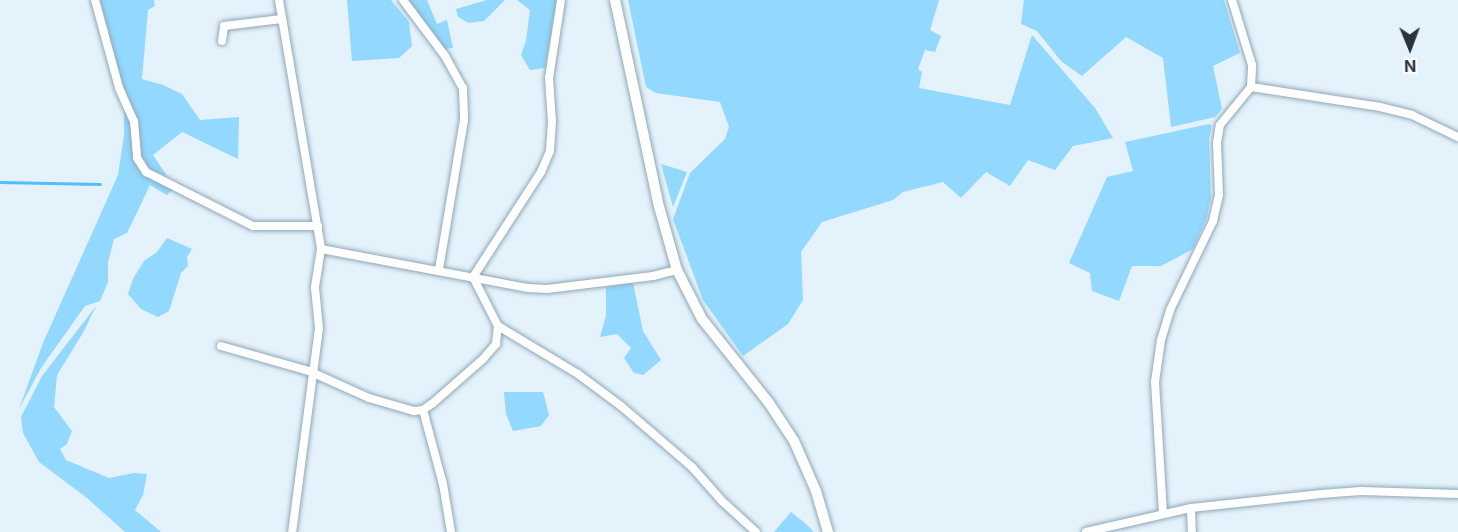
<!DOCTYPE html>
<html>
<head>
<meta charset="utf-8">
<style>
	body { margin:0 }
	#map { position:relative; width:1458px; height:532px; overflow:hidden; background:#e3f2fb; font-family:Inter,sans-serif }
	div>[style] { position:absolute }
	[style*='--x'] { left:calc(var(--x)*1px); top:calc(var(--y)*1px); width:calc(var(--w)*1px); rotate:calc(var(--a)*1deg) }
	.green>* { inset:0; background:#92d8ff }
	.stream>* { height:3px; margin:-1.5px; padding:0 1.5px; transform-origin:1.5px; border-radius:1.5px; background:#4fc0f8 }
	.roads { filter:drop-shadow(0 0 2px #8fa8b6) drop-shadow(0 0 2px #8fa8b6) }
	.minor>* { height:8px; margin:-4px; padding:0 4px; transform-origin:4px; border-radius:4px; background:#fff }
	.tertiary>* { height:10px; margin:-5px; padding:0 5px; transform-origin:5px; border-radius:5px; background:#fff }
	span { translate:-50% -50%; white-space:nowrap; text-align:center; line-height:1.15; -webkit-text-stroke:6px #fdfdfd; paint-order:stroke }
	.north { position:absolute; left:1380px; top:18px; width:60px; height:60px; -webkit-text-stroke:4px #fdfdfd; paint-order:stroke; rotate:179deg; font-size:16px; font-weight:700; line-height:24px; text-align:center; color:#293339 }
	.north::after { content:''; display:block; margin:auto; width:21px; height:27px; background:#293339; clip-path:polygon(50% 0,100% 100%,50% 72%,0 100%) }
</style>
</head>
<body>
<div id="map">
	<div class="green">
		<div style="clip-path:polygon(100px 0,154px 0,155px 6px,148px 10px,142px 79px,163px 85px,182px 94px,200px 120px,239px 117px,238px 159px,182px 132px,153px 155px,167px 176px,149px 169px,140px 152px,137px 121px,122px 83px)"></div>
		<div style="clip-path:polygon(347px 0,391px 0,409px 22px,412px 46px,399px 58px,352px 61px)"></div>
		<div style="clip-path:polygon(408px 0,427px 0,437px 24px,447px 20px,453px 48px,444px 49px)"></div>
		<div style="clip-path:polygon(487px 0,505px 0,484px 21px,469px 23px,458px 17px,456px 9px)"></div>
		<div style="clip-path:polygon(517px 0,557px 0,545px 68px,530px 70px,521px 55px,526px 41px,530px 10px)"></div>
		<div style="clip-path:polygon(628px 0,939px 0,930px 30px,941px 36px,935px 52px,925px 50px,918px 69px,922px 72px,919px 88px,1010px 105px,1032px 35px,1095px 108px,1113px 138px,1073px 146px,1055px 170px,1028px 160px,1010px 186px,986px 172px,961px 198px,943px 182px,903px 192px,893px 200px,822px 222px,801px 252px,803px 300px,788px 324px,743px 356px,703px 300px,673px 219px,690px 173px,725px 139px,729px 127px,720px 102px,656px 93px,646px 87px)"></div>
		<div style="clip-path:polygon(1024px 0,1224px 0,1240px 53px,1213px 66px,1222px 109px,1215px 117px,1171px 127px,1163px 58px,1126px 37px,1082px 76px,1061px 61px,1037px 31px,1021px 24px)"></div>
		<div style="clip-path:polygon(124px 105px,131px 120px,133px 154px,137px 165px,173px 189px,167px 195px,150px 185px,127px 233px,114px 239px,108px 262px,108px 282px,100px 301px,85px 306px,41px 368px,19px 409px,43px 343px,118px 175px,124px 135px)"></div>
		<div style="clip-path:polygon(1209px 124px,1212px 126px,1209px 139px,1211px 198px,1207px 217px,1193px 249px,1161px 266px,1132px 266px,1119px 301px,1092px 291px,1090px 273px,1069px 263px,1107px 177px,1133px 171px,1125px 142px)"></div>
		<div style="clip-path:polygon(661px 164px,687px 172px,673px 207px)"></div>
		<div style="clip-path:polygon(167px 238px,192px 249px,187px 257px,188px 266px,181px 273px,169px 311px,158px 317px,141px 309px,128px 294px,133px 279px,144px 261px,157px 252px)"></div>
		<div style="clip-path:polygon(633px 283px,643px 331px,661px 360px,643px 375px,634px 373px,624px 358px,631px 348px,617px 334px,600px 337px,606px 316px,606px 287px)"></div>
		<div style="clip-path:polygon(96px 306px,84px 331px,57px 375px,54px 407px,72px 431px,67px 444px,60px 449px,66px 460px,109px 478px,134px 473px,147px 474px,143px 495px,135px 510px,161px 532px,125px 532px,87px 498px,39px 462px,23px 433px,21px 417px,42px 376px)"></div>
		<div style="clip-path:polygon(504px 392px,543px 392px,549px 415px,541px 426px,513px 431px,506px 414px)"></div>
		<div style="clip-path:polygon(791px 512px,805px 523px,814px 532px,774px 532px)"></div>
	</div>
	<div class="stream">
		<div style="--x:0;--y:182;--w:100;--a:1.1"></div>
	</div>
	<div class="roads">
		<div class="minor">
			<div style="--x:95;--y:0;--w:91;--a:74.7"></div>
			<div style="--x:119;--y:88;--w:36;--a:66"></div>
			<div style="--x:134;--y:121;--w:37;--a:85"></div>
			<div style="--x:137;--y:158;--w:17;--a:57"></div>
			<div style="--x:146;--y:172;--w:120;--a:26.8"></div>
			<div style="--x:253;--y:226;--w:65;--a:0"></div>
			<div style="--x:279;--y:0;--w:253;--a:80.4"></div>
			<div style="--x:321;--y:249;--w:39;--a:99"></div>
			<div style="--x:315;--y:288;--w:40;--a:84.3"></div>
			<div style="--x:319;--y:328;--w:206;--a:97.5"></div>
			<div style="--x:403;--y:0;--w:70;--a:53.1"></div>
			<div style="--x:445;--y:56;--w:37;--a:61"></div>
			<div style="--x:463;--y:88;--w:32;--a:88"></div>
			<div style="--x:464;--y:120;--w:152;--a:99.5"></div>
			<div style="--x:561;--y:0;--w:79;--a:98.7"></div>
			<div style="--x:549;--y:78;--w:44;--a:86.1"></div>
			<div style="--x:552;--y:122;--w:29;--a:94"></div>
			<div style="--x:550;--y:151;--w:23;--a:113"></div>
			<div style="--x:541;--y:172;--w:125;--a:122.9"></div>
			<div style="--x:473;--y:277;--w:55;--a:63"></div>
			<div style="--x:498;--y:326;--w:93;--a:31"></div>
			<div style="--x:578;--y:374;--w:54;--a:36.7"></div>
			<div style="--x:621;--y:406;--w:94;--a:40.7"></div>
			<div style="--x:692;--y:467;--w:45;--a:48.6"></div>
			<div style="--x:722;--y:501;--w:46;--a:42.4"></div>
			<div style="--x:222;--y:41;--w:15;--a:-82"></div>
			<div style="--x:224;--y:26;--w:58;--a:-6.9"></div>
			<div style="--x:1251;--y:87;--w:131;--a:8.8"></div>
			<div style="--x:1380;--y:107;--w:33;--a:14"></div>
			<div style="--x:1412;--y:115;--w:51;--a:25.6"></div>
			<div style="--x:321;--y:249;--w:211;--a:10.7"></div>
			<div style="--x:528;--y:288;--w:19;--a:3"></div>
			<div style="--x:547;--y:289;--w:107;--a:-7"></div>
			<div style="--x:653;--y:276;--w:25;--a:-14"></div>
			<div style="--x:221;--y:346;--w:91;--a:15.9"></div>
			<div style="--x:309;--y:371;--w:66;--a:24.2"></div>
			<div style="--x:369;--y:398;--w:47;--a:16.1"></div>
			<div style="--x:414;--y:411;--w:9;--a:-6"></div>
			<div style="--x:423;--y:410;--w:12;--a:-35"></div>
			<div style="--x:433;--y:403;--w:67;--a:-41.3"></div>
			<div style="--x:483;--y:359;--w:20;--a:-49"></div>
			<div style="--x:496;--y:344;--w:18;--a:-84"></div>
			<div style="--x:423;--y:410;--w:77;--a:74.9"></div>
			<div style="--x:443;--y:484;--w:49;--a:80.5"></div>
			<div style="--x:1191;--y:508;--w:24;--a:88"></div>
			<div style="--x:1163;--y:513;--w:131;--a:-93.5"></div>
			<div style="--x:1155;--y:382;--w:42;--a:-81.9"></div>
			<div style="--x:1161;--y:340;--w:31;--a:-73"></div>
			<div style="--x:1170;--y:310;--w:99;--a:-64.2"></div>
			<div style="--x:1213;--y:221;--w:27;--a:-77"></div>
			<div style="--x:1219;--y:195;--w:52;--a:-92.2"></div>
			<div style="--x:1217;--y:143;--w:18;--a:-81"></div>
			<div style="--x:1220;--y:125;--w:49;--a:-50.8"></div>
			<div style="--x:1251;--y:87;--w:22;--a:-87"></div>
			<div style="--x:1252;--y:65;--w:68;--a:-107.1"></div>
			<div style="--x:1086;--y:532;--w:108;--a:-12.9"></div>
			<div style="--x:1191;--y:508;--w:131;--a:-6.1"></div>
			<div style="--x:1321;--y:494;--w:40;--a:-4.3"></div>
			<div style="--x:1361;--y:491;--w:97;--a:1.8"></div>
		</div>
		<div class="tertiary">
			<div style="--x:615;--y:0;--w:208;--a:78"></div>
			<div style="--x:658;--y:203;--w:70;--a:74.2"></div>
			<div style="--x:677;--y:270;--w:55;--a:63"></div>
			<div style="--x:702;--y:319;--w:107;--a:51.4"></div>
			<div style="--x:769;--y:403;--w:45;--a:56.7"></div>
			<div style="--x:794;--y:441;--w:55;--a:66.3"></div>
			<div style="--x:816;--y:491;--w:43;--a:73.7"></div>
		</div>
	</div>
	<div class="north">N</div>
</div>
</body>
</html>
